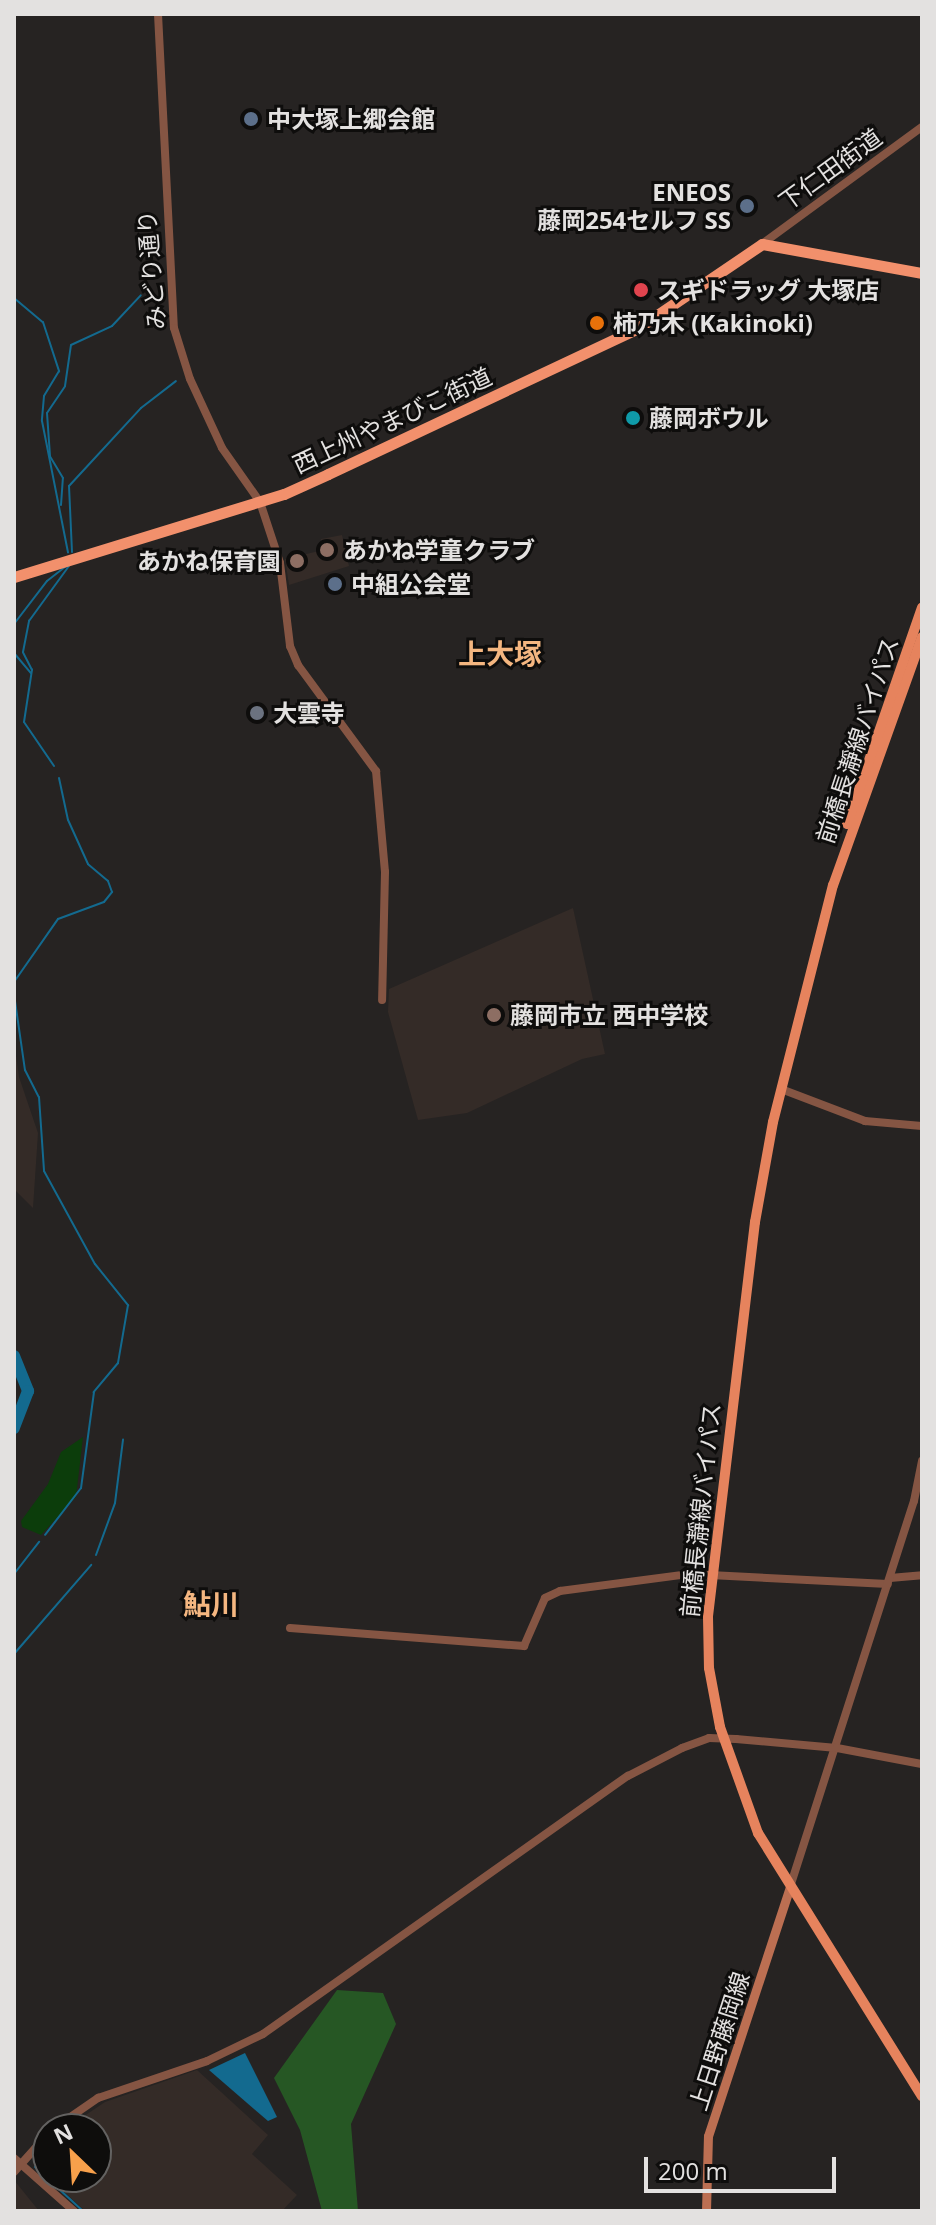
<!DOCTYPE html>
<html>
<head>
<meta charset="utf-8">
<style>
	body { margin:0 }
	#map { position:relative; width:936px; height:2225px; overflow:hidden; background:#262322; font-family:"Open Sans","Noto Sans JP",sans-serif }
	div>[style] { position:absolute }
	[style*='--x'] { left:calc(var(--x)*1px); top:calc(var(--y)*1px); width:calc(var(--w)*1px); rotate:calc(var(--a)*1deg) }
	.built>* { inset:0; background:#342b27 }
	.green>* { inset:0; background:#0c3d0b }
	.forest>* { inset:0; background:#265724 }
	.water>* { inset:0; background:#136a8f }
	.stream>* { height:2px; margin:-1px; padding:0 1px; transform-origin:1px; border-radius:1px; background:#136a8f }
	.river>* { height:12px; margin:-6px; padding:0 6px; transform-origin:6px; border-radius:6px; background:#136a8f }
	.tertiary>* { height:8px; margin:-4px; padding:0 4px; transform-origin:4px; border-radius:4px; background:#855543 }
	.secondary>* { height:9px; margin:-4.5px; padding:0 4.5px; transform-origin:4.5px; border-radius:4.5px; background:#bc6f52 }
	.primary>* { height:10px; margin:-5px; padding:0 5px; transform-origin:5px; border-radius:5px; background:#e6835d }
	.trunk>* { height:11px; margin:-5.5px; padding:0 5.5px; transform-origin:5.5px; border-radius:5.5px; background:#f2906c }
	.dots>* { width:22px; height:22px; translate:-50% -50%; box-sizing:border-box; border:4px solid #0e0d0c; border-radius:50% }
	span { translate:-50% -50%; white-space:nowrap; text-align:center; line-height:1.15; -webkit-text-stroke:6px #0e0d0c; paint-order:stroke }
	.poi-label { font-size:24px; color:#e3e1e0; font-weight:700 }
	.left { translate:0 -50%; text-align:left }
	.right { translate:-100% -50%; text-align:right }
	.street-label { font-size:24px; color:#e3e1e0 }
	.quarter-label { font-size:28px; color:#f4b680; font-weight:700 }
	.frame { position:absolute; inset:0; border:16px solid #e3e1e0; pointer-events:none }
	.north { position:absolute; left:32px; top:2113px; width:80px; height:80px; box-sizing:border-box; background:#0e0d0c; border:2px solid #636261; border-radius:50%; rotate:335deg; font-size:22px; font-weight:700; line-height:32px; text-align:center; color:#e3e1e0 }
	.north::after { content:''; display:block; margin:auto; width:28px; height:36px; background:#f8a04b; clip-path:polygon(50% 0,100% 100%,50% 72%,0 100%) }
	.scale { position:absolute; left:644px; top:2157px; width:192px; height:36px; box-sizing:border-box; border:4px solid #e3e1e0; border-top:0; padding-left:10px; font-size:24px; line-height:28px; white-space:nowrap; color:#e3e1e0; -webkit-text-stroke:6px #0e0d0c; paint-order:stroke }
</style>
</head>
<body>
<div id="map">
	<div class="built">
		<div style="clip-path:polygon(342px 535px,349px 566px,289px 585px,285px 559px,319px 551px,321px 539px)"></div>
		<div style="clip-path:polygon(573px 908px,605px 1054px,582px 1059px,467px 1113px,418px 1120px,388px 1012px,389px 989px)"></div>
		<div style="clip-path:polygon(14px 1041px,19px 1077px,38px 1133px,33px 1208px,14px 1189px)"></div>
		<div style="clip-path:polygon(197px 2070px,268px 2135px,252px 2154px,297px 2195px,282px 2211px,85px 2211px,33px 2163px,48px 2145px,48px 2177px,96px 2177px,96px 2129px,65px 2129px,105px 2102px)"></div>
		<div style="clip-path:polygon(14px 2180px,39px 2211px,14px 2211px)"></div>
	</div>
	<div class="green">
		<div style="clip-path:polygon(83px 1437px,76px 1497px,41px 1535px,22px 1527px,21px 1521px,48px 1484px,61px 1452px)"></div>
	</div>
	<div class="forest">
		<div style="clip-path:polygon(337px 1990px,383px 1993px,396px 2024px,351px 2124px,358px 2211px,322px 2211px,300px 2130px,274px 2078px)"></div>
	</div>
	<div class="water">
		<div style="clip-path:polygon(245px 2053px,277px 2117px,268px 2121px,209px 2070px)"></div>
	</div>
	<div class="stream">
		<div style="--x:14;--y:298;--w:38;--a:40"></div>
		<div style="--x:43;--y:322;--w:52;--a:71.9"></div>
		<div style="--x:59;--y:371;--w:29;--a:121"></div>
		<div style="--x:44;--y:396;--w:25;--a:95"></div>
		<div style="--x:42;--y:421;--w:134;--a:78.8"></div>
		<div style="--x:61;--y:505;--w:27;--a:-86"></div>
		<div style="--x:63;--y:478;--w:26;--a:-121"></div>
		<div style="--x:50;--y:456;--w:43;--a:-94"></div>
		<div style="--x:47;--y:413;--w:32;--a:-56"></div>
		<div style="--x:65;--y:386;--w:41;--a:-81.7"></div>
		<div style="--x:71;--y:345;--w:45;--a:-24.9"></div>
		<div style="--x:112;--y:326;--w:42;--a:-46.9"></div>
		<div style="--x:72;--y:552;--w:66;--a:-92.6"></div>
		<div style="--x:69;--y:486;--w:106;--a:-47.3"></div>
		<div style="--x:141;--y:408;--w:44;--a:-37.6"></div>
		<div style="--x:14;--y:624;--w:54;--a:-52.5"></div>
		<div style="--x:47;--y:581;--w:24;--a:-38"></div>
		<div style="--x:14;--y:653;--w:26;--a:50"></div>
		<div style="--x:54;--y:766;--w:53;--a:-124.3"></div>
		<div style="--x:24;--y:722;--w:53;--a:-81.3"></div>
		<div style="--x:32;--y:670;--w:20;--a:-117"></div>
		<div style="--x:23;--y:652;--w:32;--a:-79"></div>
		<div style="--x:29;--y:621;--w:68;--a:-54"></div>
		<div style="--x:14;--y:982;--w:77;--a:-55.1"></div>
		<div style="--x:58;--y:919;--w:49;--a:-20.3"></div>
		<div style="--x:104;--y:902;--w:13;--a:-51"></div>
		<div style="--x:112;--y:892;--w:12;--a:-110"></div>
		<div style="--x:108;--y:881;--w:26;--a:-140"></div>
		<div style="--x:88;--y:864;--w:48;--a:-114.4"></div>
		<div style="--x:68;--y:820;--w:43;--a:-102.1"></div>
		<div style="--x:14;--y:994;--w:77;--a:81.8"></div>
		<div style="--x:25;--y:1070;--w:30;--a:63"></div>
		<div style="--x:39;--y:1097;--w:74;--a:86.1"></div>
		<div style="--x:44;--y:1171;--w:106;--a:61.3"></div>
		<div style="--x:95;--y:1264;--w:53;--a:51.2"></div>
		<div style="--x:128;--y:1305;--w:59;--a:99.8"></div>
		<div style="--x:118;--y:1363;--w:38;--a:130"></div>
		<div style="--x:94;--y:1392;--w:97;--a:97.7"></div>
		<div style="--x:81;--y:1488;--w:59;--a:127.5"></div>
		<div style="--x:96;--y:1555;--w:55;--a:-69.9"></div>
		<div style="--x:115;--y:1503;--w:64;--a:-82.8"></div>
		<div style="--x:14;--y:1574;--w:41;--a:-52"></div>
		<div style="--x:14;--y:1654;--w:118;--a:-49.1"></div>
		<div style="--x:14;--y:2149;--w:1;--a:45"></div>
		<div style="--x:35;--y:2167;--w:65;--a:42.5"></div>
	</div>
	<div class="river">
		<div style="--x:14;--y:1356;--w:38;--a:68"></div>
		<div style="--x:28;--y:1391;--w:40;--a:111"></div>
	</div>
	<div class="tertiary">
		<div style="--x:158;--y:14;--w:314;--a:87.1"></div>
		<div style="--x:174;--y:328;--w:53;--a:72.6"></div>
		<div style="--x:190;--y:379;--w:76;--a:65.1"></div>
		<div style="--x:222;--y:448;--w:66;--a:54.9"></div>
		<div style="--x:260;--y:502;--w:64;--a:71.8"></div>
		<div style="--x:280;--y:563;--w:84;--a:83.1"></div>
		<div style="--x:290;--y:646;--w:21;--a:67"></div>
		<div style="--x:298;--y:665;--w:132;--a:53.7"></div>
		<div style="--x:376;--y:771;--w:101;--a:84.9"></div>
		<div style="--x:385;--y:872;--w:128;--a:91.3"></div>
		<div style="--x:762;--y:244;--w:198;--a:-36.2"></div>
		<div style="--x:781;--y:1089;--w:90;--a:20.9"></div>
		<div style="--x:865;--y:1121;--w:57;--a:5"></div>
		<div style="--x:890;--y:1578;--w:32;--a:-5"></div>
		<div style="--x:290;--y:1628;--w:235;--a:4.4"></div>
		<div style="--x:524;--y:1646;--w:52;--a:-66.4"></div>
		<div style="--x:545;--y:1598;--w:17;--a:-25"></div>
		<div style="--x:560;--y:1591;--w:131;--a:-7.5"></div>
		<div style="--x:690;--y:1574;--w:198;--a:2.9"></div>
		<div style="--x:790;--y:1887;--w:405;--a:-72.2"></div>
		<div style="--x:914;--y:1501;--w:41;--a:-78.7"></div>
		<div style="--x:53;--y:2129;--w:55;--a:-34.6"></div>
		<div style="--x:98;--y:2098;--w:115;--a:-18.7"></div>
		<div style="--x:207;--y:2061;--w:62;--a:-25.7"></div>
		<div style="--x:263;--y:2034;--w:447;--a:-35.3"></div>
		<div style="--x:628;--y:1776;--w:61;--a:-27.4"></div>
		<div style="--x:682;--y:1748;--w:29;--a:-20"></div>
		<div style="--x:709;--y:1738;--w:27;--a:2"></div>
		<div style="--x:736;--y:1739;--w:101;--a:5.1"></div>
		<div style="--x:837;--y:1748;--w:86;--a:10.7"></div>
		<div style="--x:14;--y:2158;--w:80;--a:41.5"></div>
		<div style="--x:14;--y:2172;--w:51;--a:-48.2"></div>
	</div>
	<div class="secondary">
		<div style="--x:706;--y:2211;--w:75;--a:-88.5"></div>
		<div style="--x:708;--y:2136;--w:262;--a:-71.8"></div>
	</div>
	<div class="primary">
		<div style="--x:922;--y:637;--w:263;--a:109.7"></div>
		<div style="--x:833;--y:885;--w:244;--a:104.2"></div>
		<div style="--x:773;--y:1122;--w:102;--a:100.2"></div>
		<div style="--x:755;--y:1222;--w:398;--a:96.8"></div>
		<div style="--x:708;--y:1617;--w:51;--a:88.9"></div>
		<div style="--x:709;--y:1668;--w:60;--a:79.4"></div>
		<div style="--x:720;--y:1727;--w:113;--a:70.3"></div>
		<div style="--x:758;--y:1833;--w:310;--a:58.1"></div>
		<div style="--x:847;--y:824;--w:229;--a:-70.9"></div>
	</div>
	<div class="trunk">
		<div style="--x:14;--y:577;--w:282;--a:-17.1"></div>
		<div style="--x:284;--y:494;--w:48;--a:-24.4"></div>
		<div style="--x:328;--y:474;--w:343;--a:-25.2"></div>
		<div style="--x:638;--y:328;--w:150;--a:-34.1"></div>
		<div style="--x:762;--y:244;--w:163;--a:10.3"></div>
	</div>
	<div class="dots">
		<div style="left:251px;top:119px;background:#5c6f8a"></div>
		<div style="left:747px;top:206px;background:#5c6f8a"></div>
		<div style="left:641px;top:290px;background:#e0444e"></div>
		<div style="left:597px;top:323px;background:#e8710a"></div>
		<div style="left:633px;top:418px;background:#0f9aa8"></div>
		<div style="left:327px;top:550px;background:#8d6e63"></div>
		<div style="left:297px;top:561px;background:#8d6e63"></div>
		<div style="left:335px;top:584px;background:#5c6f8a"></div>
		<div style="left:257px;top:713px;background:#6b7280"></div>
		<div style="left:494px;top:1015px;background:#8d6e63"></div>
	</div>
	<div class="poi-label">
		<span class="left" style="left:267px;top:119px">中大塚上郷会館</span>
		<span class="right" style="left:731px;top:206px">ENEOS<br>藤岡254セルフ SS</span>
		<span class="left" style="left:657px;top:290px">スギドラッグ 大塚店</span>
		<span class="left" style="left:613px;top:323px">柿乃木 (Kakinoki)</span>
		<span class="left" style="left:649px;top:418px">藤岡ボウル</span>
		<span class="left" style="left:343px;top:550px">あかね学童クラブ</span>
		<span class="right" style="left:281px;top:561px">あかね保育園</span>
		<span class="left" style="left:351px;top:584px">中組公会堂</span>
		<span class="left" style="left:273px;top:713px">大雲寺</span>
		<span class="left" style="left:510px;top:1015px">藤岡市立 西中学校</span>
	</div>
	<div class="street-label">
		<span style="left:830px;top:169px;rotate:-36deg">下仁田街道</span>
		<span style="left:151px;top:270px;rotate:-95deg">みどり通り</span>
		<span style="left:392px;top:420px;rotate:-25deg">西上州やまびこ街道</span>
		<span style="left:857px;top:740px;rotate:-72deg">前橋長瀞線バイパス</span>
		<span style="left:700px;top:1510px;rotate:-84deg">前橋長瀞線バイパス</span>
		<span style="left:719px;top:2041px;rotate:-72deg">上日野藤岡線</span>
	</div>
	<div class="quarter-label">
		<span style="left:500px;top:653px">上大塚</span>
		<span style="left:211px;top:1603px">鮎川</span>
	</div>
	<div class="frame"></div>
	<div class="north">N</div>
	<div class="scale">200 m</div>
</div>
</body>
</html>
